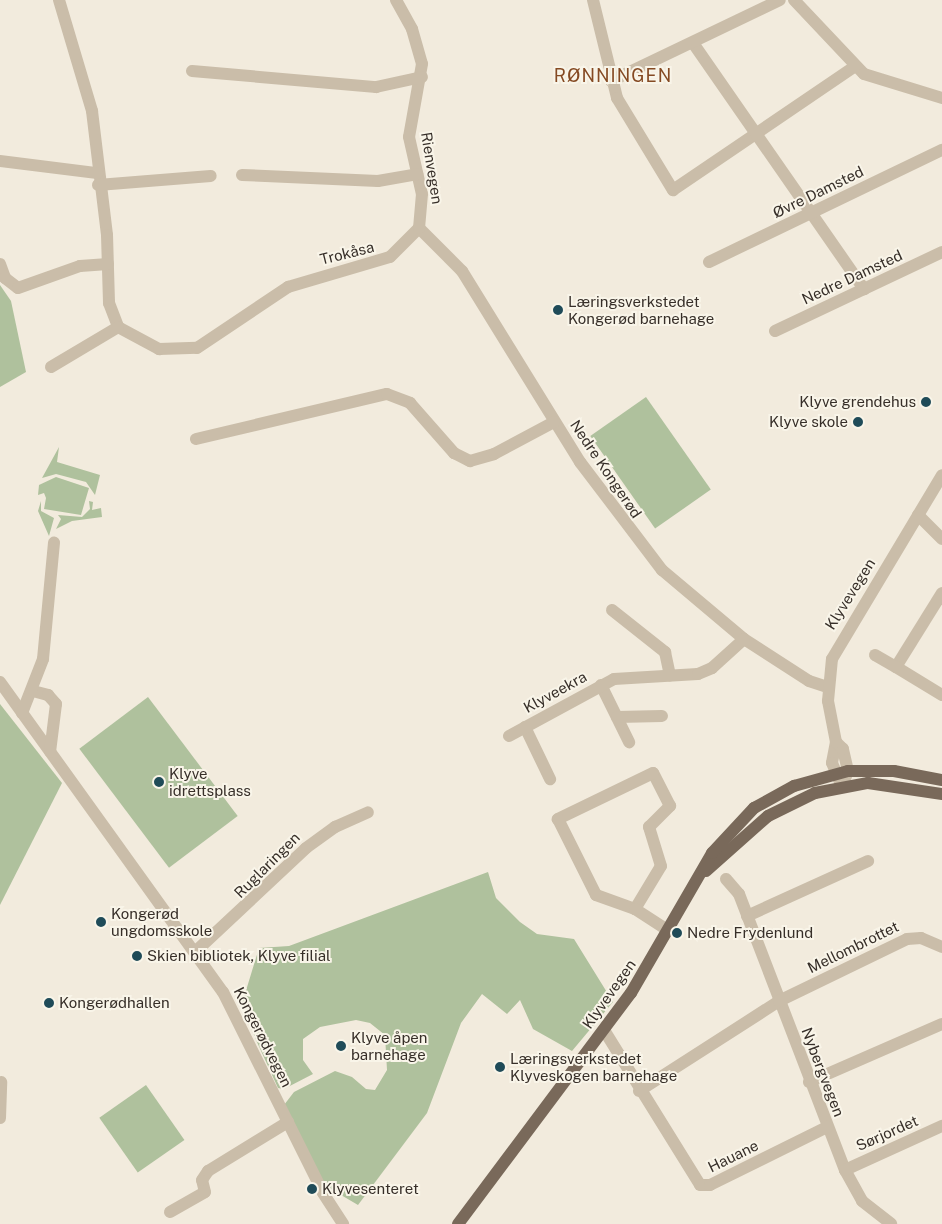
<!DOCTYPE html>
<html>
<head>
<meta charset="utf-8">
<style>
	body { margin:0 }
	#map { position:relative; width:942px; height:1224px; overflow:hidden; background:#f2ebdd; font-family:"Public Sans",sans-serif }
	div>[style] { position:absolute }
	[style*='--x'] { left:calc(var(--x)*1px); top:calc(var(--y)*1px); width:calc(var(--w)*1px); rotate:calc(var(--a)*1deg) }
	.green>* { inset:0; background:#afc19d; transform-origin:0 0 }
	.minor>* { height:12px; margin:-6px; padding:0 6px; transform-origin:6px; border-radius:6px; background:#cabda9 }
	.major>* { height:12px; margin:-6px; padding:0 6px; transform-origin:6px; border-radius:6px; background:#79695a }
	.dots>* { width:14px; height:14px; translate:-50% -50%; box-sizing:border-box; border:2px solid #f9f5e9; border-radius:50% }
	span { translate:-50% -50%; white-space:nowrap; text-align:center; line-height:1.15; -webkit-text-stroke:4px #f9f5e9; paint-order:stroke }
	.street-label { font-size:15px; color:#372f29 }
	.poi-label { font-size:15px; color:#372f29 }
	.left { translate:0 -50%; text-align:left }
	.right { translate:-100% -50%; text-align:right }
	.quarter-label { font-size:18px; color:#854a23; letter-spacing:1px }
</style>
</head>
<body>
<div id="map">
	<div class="green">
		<div style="clip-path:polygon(0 285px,11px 301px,26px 372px,0 387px)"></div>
		<div style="left:646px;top:397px;width:113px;height:68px;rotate:55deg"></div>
		<div style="clip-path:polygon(59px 447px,57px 462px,100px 475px,95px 495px,86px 482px,56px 474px,42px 478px)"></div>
		<div style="clip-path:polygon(56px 477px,89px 488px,81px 515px,44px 509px,46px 498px,44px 493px,38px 495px,39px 485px)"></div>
		<div style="clip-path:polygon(41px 501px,41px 511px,54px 518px,49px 536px,38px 511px)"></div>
		<div style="clip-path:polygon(89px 501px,93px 502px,92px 510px,101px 508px,102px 517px,72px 521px,56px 529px,61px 519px,58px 515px,82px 517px,90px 509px)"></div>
		<div style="left:148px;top:697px;width:149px;height:86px;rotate:53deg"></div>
		<div style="clip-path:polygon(0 704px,62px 783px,0 905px)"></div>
		<div style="clip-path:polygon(488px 872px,496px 898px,520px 922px,537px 934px,574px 939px,613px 1002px,572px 1051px,533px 1029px,520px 1000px,507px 1014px,482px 994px,461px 1023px,427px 1113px,358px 1205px,324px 1185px,284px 1105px,294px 1092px,335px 1071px,352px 1077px,366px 1089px,375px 1090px,387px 1070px,385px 1035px,370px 1023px,356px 1020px,320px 1027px,303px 1039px,303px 1060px,313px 1074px,284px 1089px,278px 1088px,241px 1007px,259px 948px,289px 946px)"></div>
		<div style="left:146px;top:1085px;width:67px;height:57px;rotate:55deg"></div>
	</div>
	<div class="minor">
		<div style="--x:59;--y:0;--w:116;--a:73.4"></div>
		<div style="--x:92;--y:111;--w:125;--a:83.1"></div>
		<div style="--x:107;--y:235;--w:68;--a:88.3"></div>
		<div style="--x:109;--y:303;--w:26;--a:69"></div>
		<div style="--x:118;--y:327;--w:47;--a:28.2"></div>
		<div style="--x:159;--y:349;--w:38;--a:-2"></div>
		<div style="--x:197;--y:348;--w:110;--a:-33.8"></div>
		<div style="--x:288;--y:287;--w:106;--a:-16.4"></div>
		<div style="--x:390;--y:257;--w:41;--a:-45"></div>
		<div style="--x:419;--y:228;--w:61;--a:45"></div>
		<div style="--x:462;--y:271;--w:225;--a:58.3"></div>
		<div style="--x:580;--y:462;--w:136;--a:52.8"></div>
		<div style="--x:662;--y:570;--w:107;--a:40.1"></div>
		<div style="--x:744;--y:639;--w:77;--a:32.9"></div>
		<div style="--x:809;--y:681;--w:20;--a:18"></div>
		<div style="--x:396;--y:0;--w:33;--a:61"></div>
		<div style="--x:412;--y:29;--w:36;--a:74"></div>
		<div style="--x:422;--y:64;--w:74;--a:100.1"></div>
		<div style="--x:409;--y:137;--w:58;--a:77.2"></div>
		<div style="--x:422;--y:194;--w:34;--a:95"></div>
		<div style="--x:593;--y:0;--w:101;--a:76.2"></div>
		<div style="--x:617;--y:98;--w:108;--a:58.7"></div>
		<div style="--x:673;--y:190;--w:219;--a:-34.2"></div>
		<div style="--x:794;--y:0;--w:102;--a:46.6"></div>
		<div style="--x:864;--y:74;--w:82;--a:17.1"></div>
		<div style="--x:693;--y:43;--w:300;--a:55.2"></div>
		<div style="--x:192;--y:71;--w:185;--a:5"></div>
		<div style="--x:376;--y:87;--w:47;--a:-12.3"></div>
		<div style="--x:611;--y:81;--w:187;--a:-25.6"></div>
		<div style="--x:0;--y:161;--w:98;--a:7.1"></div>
		<div style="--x:242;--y:175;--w:136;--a:2.5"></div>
		<div style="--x:378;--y:181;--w:40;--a:-10"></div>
		<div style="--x:98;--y:185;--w:113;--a:-4.6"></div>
		<div style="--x:709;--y:262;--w:259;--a:-25.7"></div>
		<div style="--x:0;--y:264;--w:15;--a:70"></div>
		<div style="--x:5;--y:278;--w:16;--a:38"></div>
		<div style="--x:18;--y:288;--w:66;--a:-19.5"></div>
		<div style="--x:80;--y:266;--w:28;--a:-4"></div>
		<div style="--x:775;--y:331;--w:185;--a:-25.3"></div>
		<div style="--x:51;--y:367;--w:78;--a:-30.8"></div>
		<div style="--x:196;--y:439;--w:196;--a:-13.3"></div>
		<div style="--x:387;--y:394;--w:25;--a:21"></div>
		<div style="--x:410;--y:403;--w:67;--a:48.7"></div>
		<div style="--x:454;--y:453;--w:18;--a:27"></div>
		<div style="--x:470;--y:461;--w:25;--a:-16"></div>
		<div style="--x:494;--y:454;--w:68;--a:-28.1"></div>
		<div style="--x:918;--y:515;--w:34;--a:45"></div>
		<div style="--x:942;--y:593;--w:87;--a:121.9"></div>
		<div style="--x:896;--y:667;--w:54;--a:31.3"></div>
		<div style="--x:612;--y:610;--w:68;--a:38.4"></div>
		<div style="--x:665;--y:652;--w:24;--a:78"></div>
		<div style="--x:875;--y:655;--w:24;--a:30"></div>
		<div style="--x:0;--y:682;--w:382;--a:54.3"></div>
		<div style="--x:223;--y:992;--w:225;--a:63.5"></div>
		<div style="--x:323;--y:1193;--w:37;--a:57"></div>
		<div style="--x:601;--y:685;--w:64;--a:63.8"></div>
		<div style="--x:33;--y:691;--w:16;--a:15"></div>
		<div style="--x:48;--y:695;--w:12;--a:48"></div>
		<div style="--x:56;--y:704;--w:48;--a:97.1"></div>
		<div style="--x:22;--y:713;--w:58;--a:-68.7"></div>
		<div style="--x:43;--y:659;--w:117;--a:-84.6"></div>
		<div style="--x:617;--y:717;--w:45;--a:-1.3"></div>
		<div style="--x:525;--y:727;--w:58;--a:64.3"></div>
		<div style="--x:509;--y:736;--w:119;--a:-28.5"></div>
		<div style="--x:614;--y:679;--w:84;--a:-3.4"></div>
		<div style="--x:698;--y:674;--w:15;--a:-23"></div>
		<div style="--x:712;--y:668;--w:43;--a:-42.2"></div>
		<div style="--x:836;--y:742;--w:21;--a:101"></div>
		<div style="--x:832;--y:763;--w:21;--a:67"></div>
		<div style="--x:842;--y:786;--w:16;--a:-68"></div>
		<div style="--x:848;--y:771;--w:23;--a:-103"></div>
		<div style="--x:843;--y:749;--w:10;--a:-135"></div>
		<div style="--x:836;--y:742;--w:42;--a:-101"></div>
		<div style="--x:828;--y:701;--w:42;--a:-84.6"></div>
		<div style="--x:832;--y:659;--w:214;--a:-59.1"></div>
		<div style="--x:726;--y:879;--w:20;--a:49"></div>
		<div style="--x:739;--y:894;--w:296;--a:69"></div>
		<div style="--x:845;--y:1170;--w:35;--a:61"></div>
		<div style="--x:862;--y:1201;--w:37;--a:38"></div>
		<div style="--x:635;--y:909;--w:50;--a:-58.8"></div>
		<div style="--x:661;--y:866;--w:41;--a:-107.1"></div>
		<div style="--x:649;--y:827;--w:30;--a:-45"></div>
		<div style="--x:670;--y:806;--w:37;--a:-117"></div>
		<div style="--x:653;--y:773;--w:106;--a:154.2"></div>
		<div style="--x:558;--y:819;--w:85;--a:63.4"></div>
		<div style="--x:596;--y:895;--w:41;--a:19.7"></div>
		<div style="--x:635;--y:909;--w:40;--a:32.9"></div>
		<div style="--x:747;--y:916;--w:133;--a:-24.4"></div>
		<div style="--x:195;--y:952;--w:152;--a:-43.1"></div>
		<div style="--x:306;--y:848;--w:36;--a:-36"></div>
		<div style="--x:335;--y:827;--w:36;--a:-24"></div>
		<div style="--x:604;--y:1030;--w:182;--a:58.2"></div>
		<div style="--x:700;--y:1185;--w:10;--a:0"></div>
		<div style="--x:710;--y:1185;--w:131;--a:-26.4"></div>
		<div style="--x:809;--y:1082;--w:145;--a:-23.6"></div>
		<div style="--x:639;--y:1091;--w:166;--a:-32.7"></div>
		<div style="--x:779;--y:1001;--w:142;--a:-25.8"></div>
		<div style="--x:907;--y:939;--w:14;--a:-4"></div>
		<div style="--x:921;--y:938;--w:23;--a:23"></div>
		<div style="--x:0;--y:1118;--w:36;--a:-88"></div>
		<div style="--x:845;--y:1170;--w:107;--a:-24.4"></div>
		<div style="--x:170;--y:1212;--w:40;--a:-29.7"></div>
		<div style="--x:205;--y:1192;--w:12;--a:-104"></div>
		<div style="--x:202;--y:1180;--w:11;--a:-56"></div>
		<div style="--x:208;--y:1171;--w:94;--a:-31.5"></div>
	</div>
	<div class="major">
		<div style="--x:706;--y:871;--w:83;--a:-41.6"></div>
		<div style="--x:768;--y:816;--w:52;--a:-26.1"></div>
		<div style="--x:815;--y:793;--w:54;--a:-10.7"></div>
		<div style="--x:868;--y:783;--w:75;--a:8.5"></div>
		<div style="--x:458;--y:1224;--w:289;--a:-53.2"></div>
		<div style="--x:631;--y:993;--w:162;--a:-59.9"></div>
		<div style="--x:712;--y:853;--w:62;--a:-47"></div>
		<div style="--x:754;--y:808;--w:46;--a:-28.8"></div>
		<div style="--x:794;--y:786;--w:56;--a:-15.5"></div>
		<div style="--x:848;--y:771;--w:46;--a:0"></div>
		<div style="--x:894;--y:771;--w:49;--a:10.6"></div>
	</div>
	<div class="dots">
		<div style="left:558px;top:310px;background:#1f4b58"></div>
		<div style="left:926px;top:402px;background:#1f4b58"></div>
		<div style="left:858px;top:422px;background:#1f4b58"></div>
		<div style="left:159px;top:782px;background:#1f4b58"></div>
		<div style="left:101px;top:922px;background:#1f4b58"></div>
		<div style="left:677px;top:933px;background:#1f4b58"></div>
		<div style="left:137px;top:956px;background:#1f4b58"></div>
		<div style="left:49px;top:1003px;background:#1f4b58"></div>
		<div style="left:341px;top:1046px;background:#1f4b58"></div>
		<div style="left:500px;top:1067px;background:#1f4b58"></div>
		<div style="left:312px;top:1189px;background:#1f4b58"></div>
	</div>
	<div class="street-label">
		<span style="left:432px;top:168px;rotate:81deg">Rienvegen</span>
		<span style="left:818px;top:192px;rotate:-26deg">Øvre Damsted</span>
		<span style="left:347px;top:253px;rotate:-14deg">Trokåsa</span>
		<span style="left:852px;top:277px;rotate:-25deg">Nedre Damsted</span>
		<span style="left:606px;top:469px;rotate:56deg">Nedre Kongerød</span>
		<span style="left:850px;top:594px;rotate:-58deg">Klyvevegen</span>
		<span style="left:555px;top:692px;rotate:-29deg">Klyveekra</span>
		<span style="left:267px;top:865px;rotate:-45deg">Ruglaringen</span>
		<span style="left:853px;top:947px;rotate:-26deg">Mellombrottet</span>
		<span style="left:609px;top:994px;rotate:-55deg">Klyvevegen</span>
		<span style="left:263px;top:1037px;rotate:63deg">Kongerødvegen</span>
		<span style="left:823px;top:1072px;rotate:69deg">Nybergvegen</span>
		<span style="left:887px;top:1133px;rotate:-24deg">Sørjordet</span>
		<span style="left:733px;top:1156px;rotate:-26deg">Hauane</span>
	</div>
	<div class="poi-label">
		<span class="left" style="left:568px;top:310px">Læringsverkstedet<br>Kongerød barnehage</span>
		<span class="right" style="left:916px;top:402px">Klyve grendehus</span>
		<span class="right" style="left:848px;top:422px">Klyve skole</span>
		<span class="left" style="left:169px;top:782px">Klyve<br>idrettsplass</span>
		<span class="left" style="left:111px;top:922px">Kongerød<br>ungdomsskole</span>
		<span class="left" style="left:687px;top:933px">Nedre Frydenlund</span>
		<span class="left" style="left:147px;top:956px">Skien bibliotek, Klyve filial</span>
		<span class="left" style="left:59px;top:1003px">Kongerødhallen</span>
		<span class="left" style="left:351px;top:1046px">Klyve åpen<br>barnehage</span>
		<span class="left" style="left:510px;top:1067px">Læringsverkstedet<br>Klyveskogen barnehage</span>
		<span class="left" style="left:322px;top:1189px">Klyvesenteret</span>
	</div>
	<div class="quarter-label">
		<span style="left:613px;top:76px">RØNNINGEN</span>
	</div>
</div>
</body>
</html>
